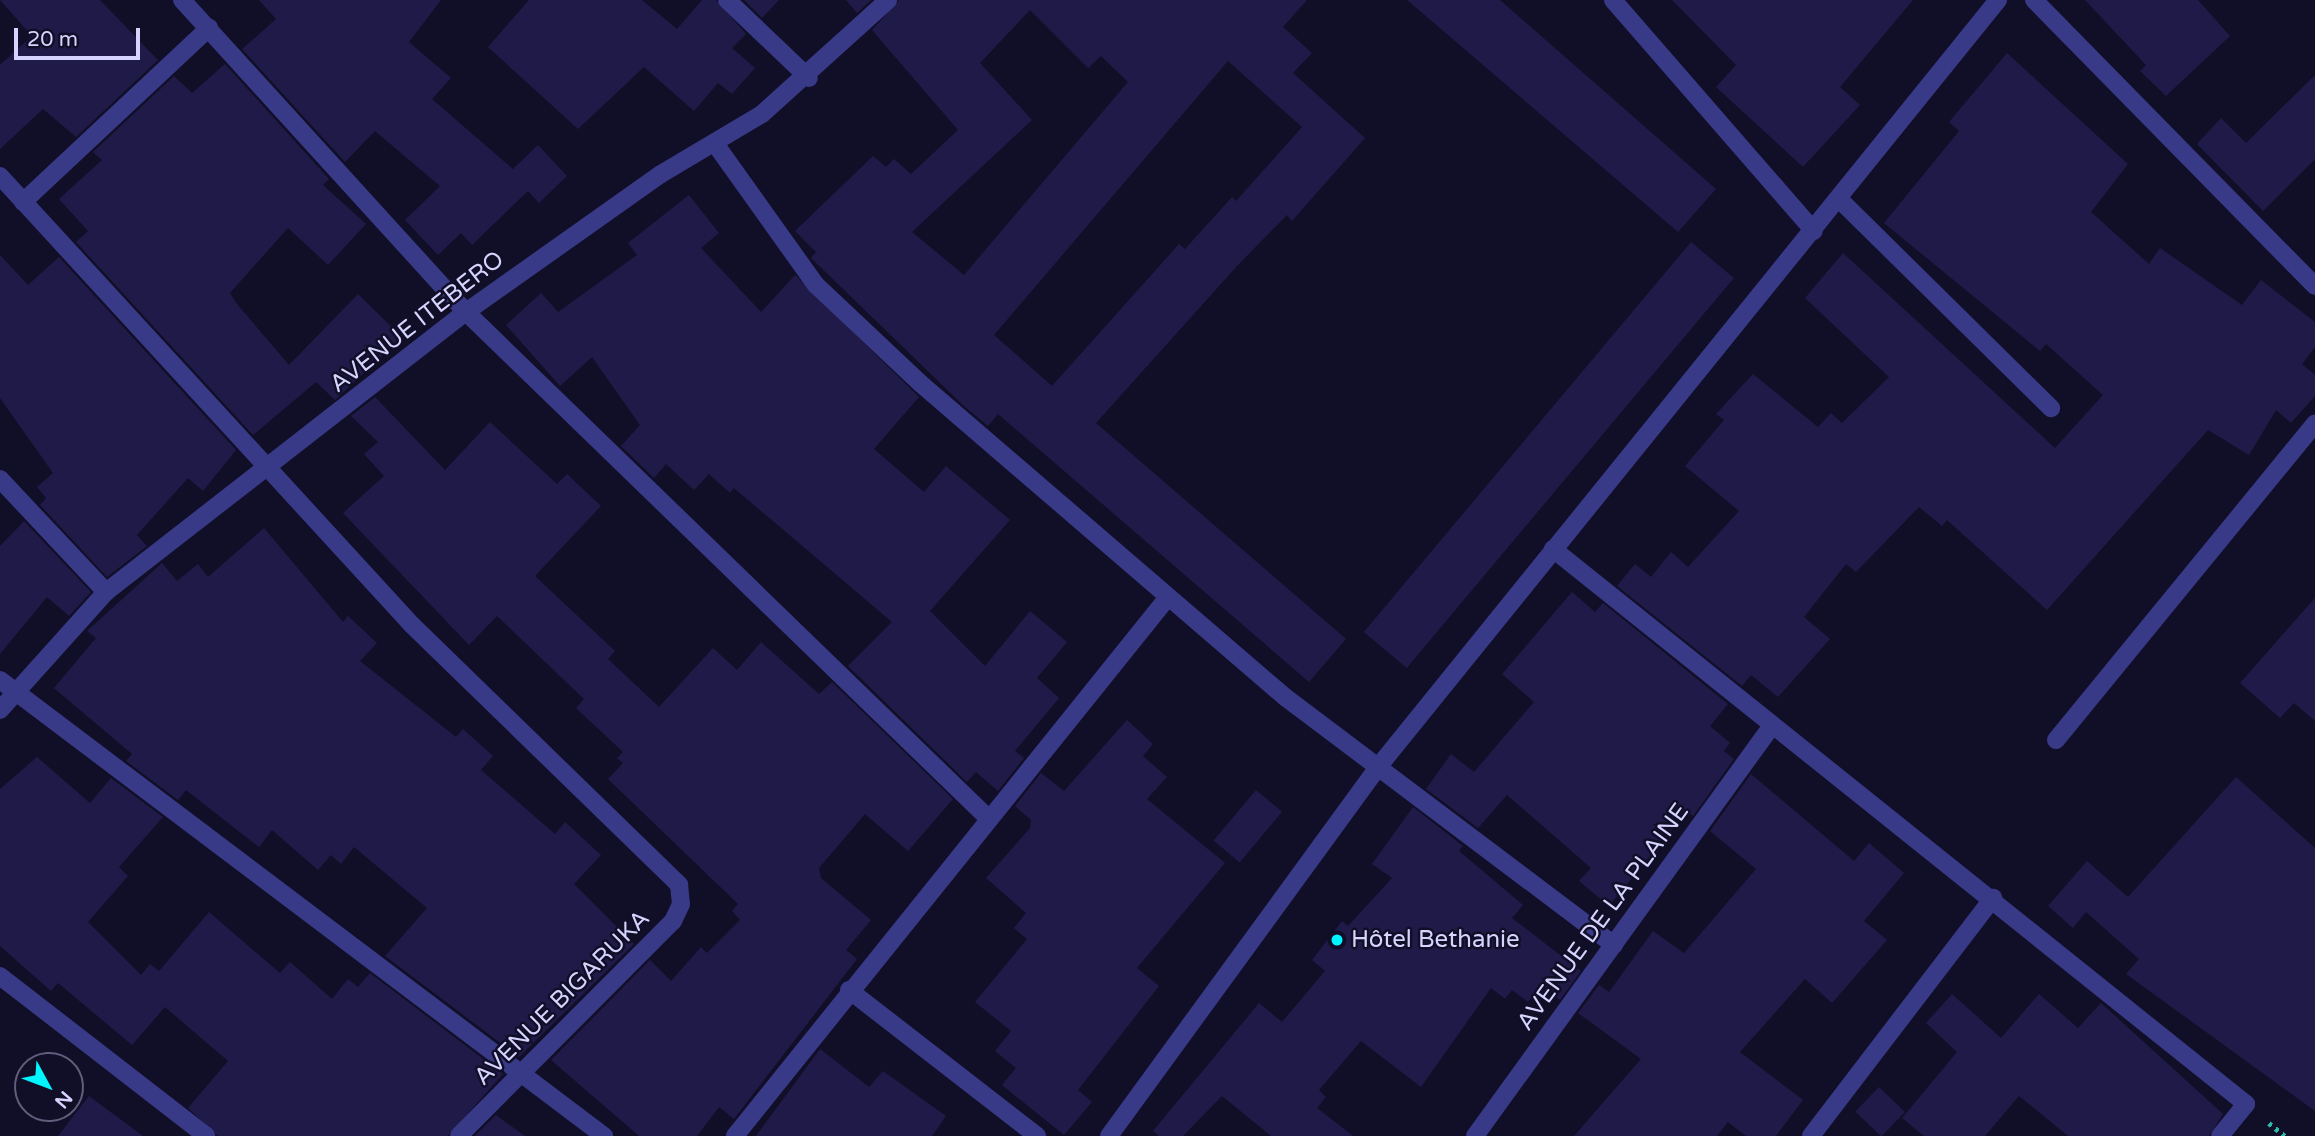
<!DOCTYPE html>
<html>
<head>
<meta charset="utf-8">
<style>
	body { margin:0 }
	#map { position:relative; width:2315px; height:1136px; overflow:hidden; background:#110e27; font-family:"Varela Round",sans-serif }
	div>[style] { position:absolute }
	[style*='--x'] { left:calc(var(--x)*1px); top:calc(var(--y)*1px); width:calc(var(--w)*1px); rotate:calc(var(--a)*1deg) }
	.building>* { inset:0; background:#201a48; transform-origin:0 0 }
	.path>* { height:4.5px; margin-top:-2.25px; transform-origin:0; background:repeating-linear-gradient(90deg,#2bbcaa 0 3.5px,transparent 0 8.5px) }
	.service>* { height:18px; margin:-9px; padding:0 9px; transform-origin:9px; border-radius:9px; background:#383a87 }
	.minor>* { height:18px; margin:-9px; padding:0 9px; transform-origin:9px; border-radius:9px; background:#383a87 }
	.tertiary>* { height:18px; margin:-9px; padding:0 9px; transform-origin:9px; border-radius:9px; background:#383a87 }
	.dots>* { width:19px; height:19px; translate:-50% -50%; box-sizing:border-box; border:4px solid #110e27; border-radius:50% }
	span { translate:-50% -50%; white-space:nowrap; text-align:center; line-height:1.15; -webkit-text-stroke:5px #110e27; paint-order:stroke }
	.street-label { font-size:24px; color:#d6d4ff }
	.poi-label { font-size:24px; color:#d6d4ff }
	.left { translate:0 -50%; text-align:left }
	.north { position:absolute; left:14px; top:1052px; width:70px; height:70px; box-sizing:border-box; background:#110e27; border:2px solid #605d7d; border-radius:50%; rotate:131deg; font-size:19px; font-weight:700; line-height:28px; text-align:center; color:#d6d4ff }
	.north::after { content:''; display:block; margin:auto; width:24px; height:32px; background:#00f5ff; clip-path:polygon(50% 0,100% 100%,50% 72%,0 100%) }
	.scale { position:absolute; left:14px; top:28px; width:126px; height:32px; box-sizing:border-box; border:4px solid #d6d4ff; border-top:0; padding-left:9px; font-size:21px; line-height:24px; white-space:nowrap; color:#d6d4ff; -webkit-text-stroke:5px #110e27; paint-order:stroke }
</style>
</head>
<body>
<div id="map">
	<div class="building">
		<div style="clip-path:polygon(0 0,100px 0,158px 60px,76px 137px,43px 109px,0 149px,0 65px,32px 36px)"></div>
		<div style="clip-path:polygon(259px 0,441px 0,409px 42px,451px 78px,432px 99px,513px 169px,538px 145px,567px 176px,539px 203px,528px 191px,472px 245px,461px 233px,438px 255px,405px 220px,440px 186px,375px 131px,345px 162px,242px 49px,276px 19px)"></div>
		<div style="clip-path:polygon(529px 0,642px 0,677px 29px,702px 0,716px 0,746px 34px,732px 48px,755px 68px,732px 94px,718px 83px,694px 111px,644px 67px,578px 129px,488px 47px)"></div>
		<div style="clip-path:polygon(744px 0,779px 0,762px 18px)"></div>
		<div style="clip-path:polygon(846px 0,871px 0,857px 13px)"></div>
		<div style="clip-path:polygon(evenodd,899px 0,1307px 0,1283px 27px,1312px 53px,1293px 73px,1365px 138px,1292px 221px,1287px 215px,1237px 266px,1096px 423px,1346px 639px,1309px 682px,998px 414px,988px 426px,965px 407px,811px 258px,816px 252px,795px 231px,873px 156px,886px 167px,894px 159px,911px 174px,958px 130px,872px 30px,899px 0,1030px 10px,1088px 68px,1101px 56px,1128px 82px,964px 275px,912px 232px,1032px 120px,980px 63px,1030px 10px,899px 0,1228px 61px,1302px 127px,1236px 201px,1232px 197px,1185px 249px,1179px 244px,1052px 386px,994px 335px,1228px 61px)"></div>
		<div style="clip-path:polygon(1407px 0,1500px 0,1716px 189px,1678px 232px)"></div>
		<div style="clip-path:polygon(1672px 0,1913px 0,1840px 87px,1860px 105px,1803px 167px,1716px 87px,1736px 65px)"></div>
		<div style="clip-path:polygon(2085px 0,2198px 0,2230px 36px,2166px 96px,2140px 71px,2146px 65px)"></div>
		<div style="clip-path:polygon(2007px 53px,2128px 164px,2091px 212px,2149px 264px,2160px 248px,2242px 305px,2261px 280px,2315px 322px,2315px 347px,2302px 364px,2315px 375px,2315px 396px,2291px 423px,2276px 410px,2249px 455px,2208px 430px,2047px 610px,1947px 520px,1942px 526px,1919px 507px,1856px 572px,1846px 564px,1804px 617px,1830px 639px,1778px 697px,1751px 675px,1742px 686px,1617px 586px,1635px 564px,1651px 577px,1671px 552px,1688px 567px,1739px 511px,1685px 466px,1724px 420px,1716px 414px,1753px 374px,1818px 427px,1831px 413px,1842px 423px,1889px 377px,1805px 298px,1843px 253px,2055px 448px,2103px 395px,2046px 344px,2040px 351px,1884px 223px,1959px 131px,1949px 122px)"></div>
		<div style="clip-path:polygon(225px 64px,329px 179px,323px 185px,366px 224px,328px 265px,288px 228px,230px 293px,237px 304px,289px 365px,358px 294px,402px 337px,335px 400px,316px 382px,253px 435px,76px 242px,88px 231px,59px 199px,102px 160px,93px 152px,174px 76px,192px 93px)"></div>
		<div style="clip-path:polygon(2315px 75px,2315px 159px,2263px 211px,2197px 144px,2221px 118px,2246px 143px)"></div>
		<div style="clip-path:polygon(689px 195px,719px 233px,701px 248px,761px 312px,795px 275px,919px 397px,874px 449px,924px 492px,946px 466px,1010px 520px,930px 611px,985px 666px,1030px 611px,1067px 642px,1037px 678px,1059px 698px,1015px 751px,1024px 758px,998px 791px,976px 772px,967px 782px,848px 666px,892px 622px,734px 488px,730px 493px,709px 474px,694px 490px,666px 464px,654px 478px,621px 446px,640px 425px,592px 357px,560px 386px,506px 325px,541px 293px,558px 312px,637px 255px,628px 243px)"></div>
		<div style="left:1691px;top:242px;width:56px;height:509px;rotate:40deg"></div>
		<div style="clip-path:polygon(0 255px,28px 285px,59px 257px,236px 450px,203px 491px,188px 478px,137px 535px,147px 546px,107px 577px,40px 505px,46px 498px,37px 487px,53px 473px,0 398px)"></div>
		<div style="clip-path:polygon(375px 397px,445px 470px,490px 422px,557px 484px,567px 474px,601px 506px,535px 576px,615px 651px,608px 659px,659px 707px,713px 648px,737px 670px,761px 642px,819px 694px,832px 682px,953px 799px,908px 851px,865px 814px,819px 868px,821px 878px,871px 920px,846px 950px,857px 959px,734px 1119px,719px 1107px,697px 1136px,639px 1136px,551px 1060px,650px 960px,671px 981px,701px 947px,707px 953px,740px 920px,732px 911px,738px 904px,608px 779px,623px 763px,617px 758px,623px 752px,576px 708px,584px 699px,497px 616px,469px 645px,343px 513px,384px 476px,364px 454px,378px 442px,351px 416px)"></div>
		<div style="clip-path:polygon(24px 521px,91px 592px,69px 616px,47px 597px,0 654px,0 546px)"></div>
		<div style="clip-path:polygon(264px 528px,343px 622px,348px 616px,377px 643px,360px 661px,456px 737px,463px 729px,493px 756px,481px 770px,555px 834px,565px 822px,601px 855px,574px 884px,634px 944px,519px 1057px,385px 956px,427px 908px,354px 847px,341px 864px,331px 855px,318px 870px,272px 830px,259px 847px,186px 790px,178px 800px,126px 761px,132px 754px,54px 688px,96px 638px,87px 631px,162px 563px,177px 581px,198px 564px,208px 577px)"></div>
		<div style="clip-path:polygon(1572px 592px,1595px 612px,1603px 603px,1728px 704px,1710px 726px,1730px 743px,1724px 751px,1734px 759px,1693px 816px,1687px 811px,1609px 906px,1579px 881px,1591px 868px,1507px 795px,1478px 828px,1426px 789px,1451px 754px,1474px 772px,1534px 702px,1502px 674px)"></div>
		<div style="clip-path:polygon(2315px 598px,2315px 721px,2294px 703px,2280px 718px,2240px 683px)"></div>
		<div style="clip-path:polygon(1127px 720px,1153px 744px,1143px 756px,1167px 777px,1147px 799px,1225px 863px,1137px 968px,1159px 986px,1078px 1090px,1092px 1102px,1064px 1135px,1002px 1085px,1016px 1068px,995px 1051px,1011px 1031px,975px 1002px,1027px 939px,1014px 928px,1026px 913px,986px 878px,1030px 828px,1031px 820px,1015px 806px,1041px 773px,1064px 791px)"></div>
		<div style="clip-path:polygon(37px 757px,90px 803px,111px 778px,163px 817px,119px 867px,128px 876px,88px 922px,141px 975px,150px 964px,159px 971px,209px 912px,280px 973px,290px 962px,332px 999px,348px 979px,358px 987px,370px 973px,503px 1074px,448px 1136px,218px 1136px,188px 1108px,228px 1061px,165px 1007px,132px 1045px,58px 983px,51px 991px,0 946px,0 789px)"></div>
		<div style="clip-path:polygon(1751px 774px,1854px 861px,1869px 843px,1904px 873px,1864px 921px,1887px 940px,1832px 1003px,1805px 979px,1740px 1052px,1803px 1100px,1776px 1136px,1746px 1136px,1728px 1122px,1717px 1136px,1574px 1136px,1641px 1059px,1578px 1013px,1599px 985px,1609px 992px,1653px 931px,1684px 953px,1756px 869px,1710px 831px)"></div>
		<div style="clip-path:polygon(2236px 777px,2315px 848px,2315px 1111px,2126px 974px,2139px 959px,2086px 912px,2073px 928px,2048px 906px,2087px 861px,2128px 897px)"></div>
		<div style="left:1256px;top:790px;width:34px;height:66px;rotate:40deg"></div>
		<div style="clip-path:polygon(1413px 807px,1463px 846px,1459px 851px,1523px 905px,1512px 918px,1581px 971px,1560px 1000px,1540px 986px,1528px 1002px,1512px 990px,1505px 999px,1491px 988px,1421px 1087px,1361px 1041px,1319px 1090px,1326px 1097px,1317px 1108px,1353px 1136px,1271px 1136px,1222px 1096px,1183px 1136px,1159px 1136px,1153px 1131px,1259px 1003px,1282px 1022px,1325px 971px,1312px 960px,1342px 921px,1348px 926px,1392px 878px,1372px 864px)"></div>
		<div style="clip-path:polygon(1952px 994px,2001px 1038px,2039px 994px,2078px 1028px,2101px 1003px,2223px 1114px,2209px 1136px,2068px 1136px,2019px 1096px,1985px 1136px,1924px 1136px,1902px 1118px,1957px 1052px,1926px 1023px)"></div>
		<div style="clip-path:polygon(820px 1049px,869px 1087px,883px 1071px,946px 1116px,932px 1136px,756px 1136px)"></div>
		<div style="left:1879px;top:1087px;width:36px;height:34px;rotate:44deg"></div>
		<div style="clip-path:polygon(89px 1096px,143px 1136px,58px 1136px)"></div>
		<div style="clip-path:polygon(496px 1115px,525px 1136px,475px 1136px)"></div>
	</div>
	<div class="path">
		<div style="--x:2269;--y:1123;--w:21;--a:39"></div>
	</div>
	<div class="service">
		<div style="--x:1839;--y:199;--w:298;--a:44.6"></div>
		<div style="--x:2056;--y:740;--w:409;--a:-50.7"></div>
	</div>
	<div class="minor">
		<div style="--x:182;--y:0;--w:422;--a:47.7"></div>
		<div style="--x:466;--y:312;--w:726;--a:44.11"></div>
		<div style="--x:727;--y:0;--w:113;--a:43.6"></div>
		<div style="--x:1613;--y:0;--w:306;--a:49"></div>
		<div style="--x:2034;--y:0;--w:401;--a:45.5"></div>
		<div style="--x:716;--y:145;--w:172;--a:54.5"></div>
		<div style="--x:816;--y:285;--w:143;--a:43.3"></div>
		<div style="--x:920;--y:383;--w:481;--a:40.7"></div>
		<div style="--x:1285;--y:697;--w:412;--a:37"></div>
		<div style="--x:0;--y:176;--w:609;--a:47.46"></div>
		<div style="--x:412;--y:625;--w:373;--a:44.2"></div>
		<div style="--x:679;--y:885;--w:19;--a:84"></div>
		<div style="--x:681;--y:904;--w:19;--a:115"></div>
		<div style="--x:673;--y:921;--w:303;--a:134.9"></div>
		<div style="--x:23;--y:202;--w:255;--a:-43.1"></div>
		<div style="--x:0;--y:479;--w:155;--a:46.8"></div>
		<div style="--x:1553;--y:549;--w:888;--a:38.69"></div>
		<div style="--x:2246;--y:1104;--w:41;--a:129.1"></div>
		<div style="--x:0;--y:680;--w:757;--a:37.05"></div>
		<div style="--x:0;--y:710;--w:159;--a:-48.1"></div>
		<div style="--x:106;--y:592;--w:456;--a:-37.9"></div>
		<div style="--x:466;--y:312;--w:239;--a:-35.3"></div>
		<div style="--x:661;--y:174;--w:117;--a:-30.7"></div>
		<div style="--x:762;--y:114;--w:170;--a:-42.1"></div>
		<div style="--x:0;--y:976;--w:261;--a:37.8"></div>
		<div style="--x:849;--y:990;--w:238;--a:37.8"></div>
		<div style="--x:735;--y:1136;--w:691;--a:-51.22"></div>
		<div style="--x:1475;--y:1136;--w:505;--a:-54.11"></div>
		<div style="--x:1811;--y:1136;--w:300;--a:-52.6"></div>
	</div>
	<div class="tertiary">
		<div style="--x:1109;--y:1136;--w:458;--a:-53.9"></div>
		<div style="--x:1379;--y:766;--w:985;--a:-51.06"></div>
	</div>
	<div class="dots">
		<div style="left:1337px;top:940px;background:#00f5ff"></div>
	</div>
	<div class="street-label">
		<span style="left:417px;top:322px;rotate:-38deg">AVENUE ITEBERO</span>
		<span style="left:1603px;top:917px;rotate:-54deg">AVENUE DE LA PLAINE</span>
		<span style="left:562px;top:998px;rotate:-45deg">AVENUE BIGARUKA</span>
	</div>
	<div class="poi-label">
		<span class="left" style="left:1351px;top:940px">Hôtel Bethanie</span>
	</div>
	<div class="north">N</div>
	<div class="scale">20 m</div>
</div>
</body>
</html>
